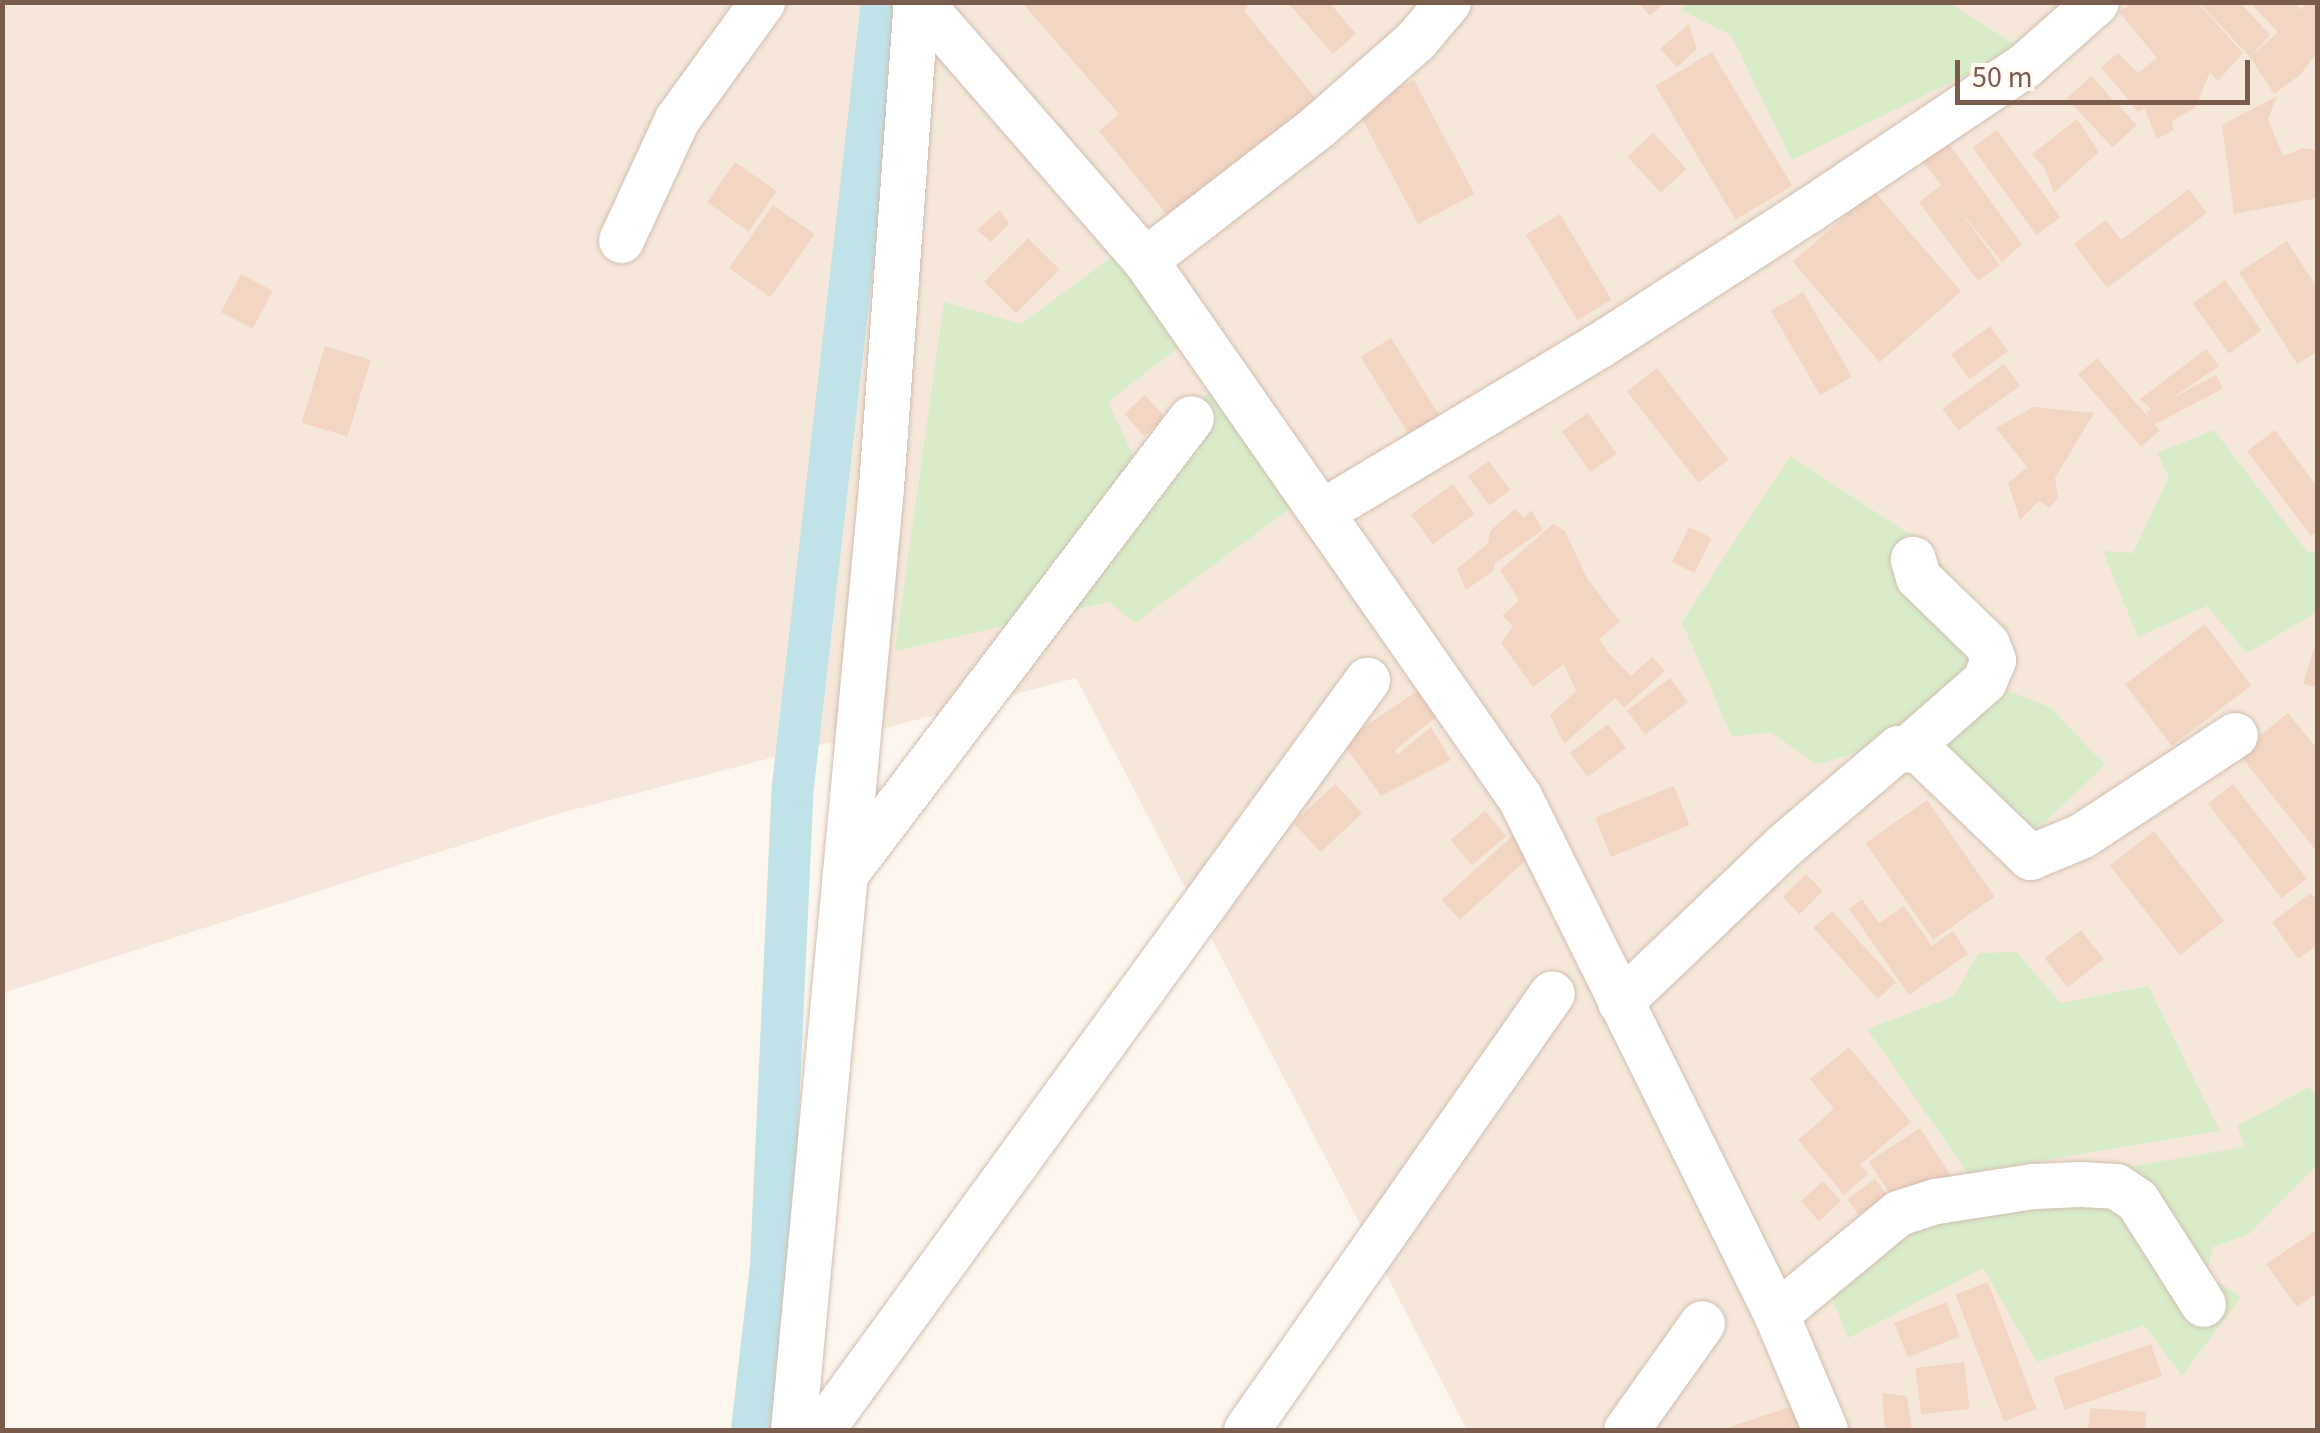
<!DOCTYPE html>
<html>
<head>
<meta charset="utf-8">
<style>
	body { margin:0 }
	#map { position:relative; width:2320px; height:1433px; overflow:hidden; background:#fdf6ec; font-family:"Source Sans 3",sans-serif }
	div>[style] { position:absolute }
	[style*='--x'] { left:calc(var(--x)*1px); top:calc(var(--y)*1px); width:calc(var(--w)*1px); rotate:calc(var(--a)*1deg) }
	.residential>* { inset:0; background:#f5e8da }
	.green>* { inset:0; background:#d8ecc9 }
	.canal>* { height:42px; margin:-21px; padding:0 21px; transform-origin:21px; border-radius:21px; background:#bfe3e8 }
	.building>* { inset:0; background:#f3d5c3; transform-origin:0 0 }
	.roads { filter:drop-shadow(0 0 2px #d1beb0) drop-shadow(0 0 2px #d1beb0) }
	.minor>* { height:45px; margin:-22.5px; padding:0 22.5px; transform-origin:22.5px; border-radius:22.5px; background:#fff }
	span { translate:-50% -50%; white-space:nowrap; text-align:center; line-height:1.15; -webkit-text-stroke:8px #fffaf3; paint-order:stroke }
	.frame { position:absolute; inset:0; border:5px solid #7a5c4d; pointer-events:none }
	.scale { position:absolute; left:1955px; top:60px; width:295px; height:45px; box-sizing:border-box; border:5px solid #7a5c4d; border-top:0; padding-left:12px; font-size:30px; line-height:35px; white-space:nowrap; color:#7a5c4d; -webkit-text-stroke:8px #fffaf3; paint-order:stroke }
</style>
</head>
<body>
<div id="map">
	<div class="residential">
		<div style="clip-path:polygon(2px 3px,2317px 3px,2317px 1430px,1467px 1430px,1076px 678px,557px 814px,3px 993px)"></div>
	</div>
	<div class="green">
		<div style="clip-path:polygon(1689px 2px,1949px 3px,2021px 48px,1792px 160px,1731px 35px,1681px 10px)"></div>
		<div style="clip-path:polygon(1113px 256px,1181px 345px,1108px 402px,1134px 457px,1217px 386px,1300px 501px,1135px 623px,1109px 602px,895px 651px,944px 302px,1021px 324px)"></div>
		<div style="clip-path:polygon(2214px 430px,2308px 553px,2317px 549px,2317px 612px,2247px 653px,2207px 606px,2138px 637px,2103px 551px,2133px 553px,2169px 477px,2157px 453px)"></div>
		<div style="clip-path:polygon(1790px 456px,1926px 545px,2005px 640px,2000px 688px,2050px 707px,2105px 765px,2029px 837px,1920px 736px,1817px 764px,1770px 732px,1732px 737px,1682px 622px)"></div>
		<div style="clip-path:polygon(2016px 952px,2061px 1003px,2148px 986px,2220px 1131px,1968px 1173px,1867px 1029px,1953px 997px,1979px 953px)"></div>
		<div style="clip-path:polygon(2309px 1087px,2317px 1096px,2317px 1165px,2249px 1234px,2213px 1247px,2206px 1274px,2241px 1297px,2182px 1376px,2144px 1325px,2037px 1362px,1983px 1268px,1848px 1338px,1824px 1277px,1968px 1194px,2245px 1147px,2237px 1126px)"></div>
	</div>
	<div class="canal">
		<div style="--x:752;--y:1430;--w:166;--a:-83.4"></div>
		<div style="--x:771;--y:1265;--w:480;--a:-87.4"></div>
		<div style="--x:793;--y:786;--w:789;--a:-83.52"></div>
	</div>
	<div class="building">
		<div style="clip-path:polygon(1027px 2px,1249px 2px,1245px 12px,1318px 101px,1172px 221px,1099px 131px,1119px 114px,1024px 5px)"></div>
		<div style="clip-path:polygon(1287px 2px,1329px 2px,1356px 34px,1333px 54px)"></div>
		<div style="clip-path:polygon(1638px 2px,1665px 2px,1650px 16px)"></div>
		<div style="clip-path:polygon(2133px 2px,2197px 2px,2243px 53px,2218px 81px,2210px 72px,2195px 108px,2172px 121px,2174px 130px,2157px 139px,2144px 108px,2138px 112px,2101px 67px,2118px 53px,2138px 73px,2157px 58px,2119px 12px)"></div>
		<div style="clip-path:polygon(2198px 2px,2240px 2px,2270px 35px,2250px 57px,2278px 32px,2249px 2px,2294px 2px,2302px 10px,2306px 2px,2318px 2px,2318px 51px,2300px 75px,2274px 94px,2250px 57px)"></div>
		<div style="clip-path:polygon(1689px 24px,1697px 49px,1677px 67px,1660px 49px)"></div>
		<div style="left:1712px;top:52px;width:156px;height:66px;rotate:59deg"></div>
		<div style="left:2091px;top:76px;width:67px;height:33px;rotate:47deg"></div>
		<div style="left:1414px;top:80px;width:129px;height:64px;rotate:62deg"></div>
		<div style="clip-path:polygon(2277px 96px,2268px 119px,2283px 156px,2303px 148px,2318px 150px,2318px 198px,2234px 214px,2222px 125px)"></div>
		<div style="clip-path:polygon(2077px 119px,2099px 152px,2054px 193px,2045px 169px,2032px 154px)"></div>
		<div style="left:1997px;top:130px;width:108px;height:30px;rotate:54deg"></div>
		<div style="left:1653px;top:133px;width:49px;height:35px;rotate:47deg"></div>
		<div style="clip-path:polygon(1946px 140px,2022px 244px,2002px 262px,1957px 207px,2000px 265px,1978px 281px,1919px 202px,1941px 185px,1921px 159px)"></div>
		<div style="left:735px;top:162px;width:51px;height:49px;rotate:35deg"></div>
		<div style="clip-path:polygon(2189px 189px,2207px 213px,2107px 288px,2074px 244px,2106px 220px,2121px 240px)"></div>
		<div style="left:1874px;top:191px;width:133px;height:108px;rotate:49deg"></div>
		<div style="left:773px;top:205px;width:51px;height:77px;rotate:35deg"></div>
		<div style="clip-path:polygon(1000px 210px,1009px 224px,991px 242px,977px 230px)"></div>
		<div style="left:1560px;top:214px;width:100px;height:40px;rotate:59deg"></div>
		<div style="left:1028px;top:238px;width:45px;height:62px;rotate:45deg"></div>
		<div style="clip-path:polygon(2287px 241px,2318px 289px,2318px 351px,2297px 364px,2239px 272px)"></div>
		<div style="left:241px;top:274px;width:36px;height:43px;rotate:28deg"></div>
		<div style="left:2225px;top:280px;width:62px;height:40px;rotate:54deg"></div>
		<div style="left:1803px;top:292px;width:98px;height:37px;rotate:60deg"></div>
		<div style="left:1990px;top:326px;width:31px;height:48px;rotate:54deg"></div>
		<div style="left:1391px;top:338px;width:95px;height:36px;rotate:58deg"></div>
		<div style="left:325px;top:346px;width:48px;height:80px;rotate:17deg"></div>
		<div style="clip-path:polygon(2206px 349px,2219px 366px,2153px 411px,2140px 399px)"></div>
		<div style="left:2097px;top:358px;width:96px;height:25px;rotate:49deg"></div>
		<div style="left:2004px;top:364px;width:27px;height:76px;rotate:54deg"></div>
		<div style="left:1657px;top:368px;width:116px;height:38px;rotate:52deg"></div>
		<div style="left:2216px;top:375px;width:15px;height:79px;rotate:62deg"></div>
		<div style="left:1145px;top:395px;width:30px;height:28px;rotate:48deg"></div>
		<div style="clip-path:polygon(2033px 407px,2094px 413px,2055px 478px,2058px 498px,2049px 508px,2039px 501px,2020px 520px,2008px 483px,2027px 467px,1996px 428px)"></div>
		<div style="left:1588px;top:413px;width:50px;height:32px;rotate:55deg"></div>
		<div style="clip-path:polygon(2275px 430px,2318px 488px,2318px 531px,2311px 536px,2247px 451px)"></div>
		<div style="left:1489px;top:461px;width:36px;height:26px;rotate:54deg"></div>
		<div style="left:1453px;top:484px;width:37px;height:52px;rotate:54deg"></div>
		<div style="clip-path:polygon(1515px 509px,1524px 518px,1531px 510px,1543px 530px,1495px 563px,1493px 571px,1466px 590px,1457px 569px,1488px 543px,1490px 531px)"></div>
		<div style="clip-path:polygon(1553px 524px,1565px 531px,1587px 578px,1620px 622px,1599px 639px,1608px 652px,1631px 676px,1652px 657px,1665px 671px,1624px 708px,1615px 698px,1564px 744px,1550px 715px,1576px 691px,1564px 664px,1533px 687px,1501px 643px,1513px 626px,1502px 616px,1519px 600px,1500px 570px)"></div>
		<div style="left:1689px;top:527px;width:25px;height:39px;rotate:26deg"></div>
		<div style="left:2205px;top:624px;width:77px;height:100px;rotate:53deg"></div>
		<div style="clip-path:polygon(2318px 635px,2318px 688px,2303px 684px)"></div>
		<div style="left:1670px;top:678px;width:30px;height:54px;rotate:53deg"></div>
		<div style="clip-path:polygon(1429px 683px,1446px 709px,1395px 750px,1397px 755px,1431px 727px,1451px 760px,1381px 796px,1342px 742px)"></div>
		<div style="clip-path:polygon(2288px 713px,2318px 750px,2318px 853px,2238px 753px)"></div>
		<div style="left:1608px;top:724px;width:30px;height:48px;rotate:53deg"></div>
		<div style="left:1335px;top:784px;width:40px;height:57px;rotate:47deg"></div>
		<div style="left:2233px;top:784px;width:120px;height:32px;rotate:52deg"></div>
		<div style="left:1674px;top:786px;width:42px;height:85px;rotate:68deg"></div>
		<div style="left:1927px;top:800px;width:118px;height:75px;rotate:55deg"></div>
		<div style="left:1485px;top:811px;width:33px;height:45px;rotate:50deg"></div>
		<div style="left:1518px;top:831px;width:27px;height:103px;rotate:48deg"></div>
		<div style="left:2154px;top:831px;width:114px;height:56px;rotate:52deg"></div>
		<div style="left:1806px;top:874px;width:24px;height:33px;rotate:45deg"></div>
		<div style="clip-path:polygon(2311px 893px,2318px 902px,2318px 944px,2298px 959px,2272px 922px)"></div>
		<div style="clip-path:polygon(1862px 899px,1879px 923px,1904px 906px,1932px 946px,1953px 931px,1968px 954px,1909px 995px,1849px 909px)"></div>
		<div style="left:1832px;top:911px;width:96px;height:25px;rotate:48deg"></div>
		<div style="left:2081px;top:930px;width:37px;height:46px;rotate:52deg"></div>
		<div style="clip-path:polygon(1849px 1047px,1911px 1122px,1860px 1165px,1868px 1174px,1844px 1195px,1798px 1140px,1834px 1109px,1810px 1079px)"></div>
		<div style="left:1920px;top:1128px;width:56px;height:61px;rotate:57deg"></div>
		<div style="left:1875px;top:1179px;width:32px;height:34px;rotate:54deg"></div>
		<div style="left:1823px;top:1181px;width:27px;height:30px;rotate:48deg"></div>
		<div style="clip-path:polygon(2318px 1229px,2318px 1292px,2297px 1307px,2266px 1264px)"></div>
		<div style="left:1988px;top:1282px;width:136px;height:35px;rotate:69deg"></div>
		<div style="left:1946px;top:1302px;width:37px;height:56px;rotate:68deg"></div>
		<div style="left:2151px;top:1344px;width:34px;height:103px;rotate:71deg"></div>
		<div style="left:1964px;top:1362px;width:47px;height:49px;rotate:83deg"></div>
		<div style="clip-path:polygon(1882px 1393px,1907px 1396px,1912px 1430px,1885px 1430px)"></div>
		<div style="clip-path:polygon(1811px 1400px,1821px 1430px,1721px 1430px)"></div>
		<div style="clip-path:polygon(2090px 1408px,2146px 1412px,2145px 1430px,2088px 1430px)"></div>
	</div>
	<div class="roads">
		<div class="minor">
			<div style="--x:920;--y:2;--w:342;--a:48.9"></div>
			<div style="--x:1145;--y:260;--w:656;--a:55.12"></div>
			<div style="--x:1520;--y:798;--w:576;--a:63.61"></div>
			<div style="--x:1776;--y:1314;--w:126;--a:67.1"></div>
			<div style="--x:621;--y:240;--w:133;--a:-65.2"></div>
			<div style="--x:677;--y:119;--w:145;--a:-54"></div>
			<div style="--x:1145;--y:260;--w:217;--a:-37.7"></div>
			<div style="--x:1317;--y:127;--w:130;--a:-41.3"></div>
			<div style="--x:1415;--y:41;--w:51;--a:-49.8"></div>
			<div style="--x:1323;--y:511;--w:321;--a:-31"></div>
			<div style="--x:1598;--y:346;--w:249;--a:-32.9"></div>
			<div style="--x:1807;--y:211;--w:261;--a:-33.8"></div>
			<div style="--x:2024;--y:66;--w:96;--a:-41.6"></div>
			<div style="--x:1909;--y:747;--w:100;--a:-41.3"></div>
			<div style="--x:1984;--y:681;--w:23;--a:-67"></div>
			<div style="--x:1993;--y:660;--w:17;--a:-111"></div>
			<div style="--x:1987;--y:644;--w:96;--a:-135.8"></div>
			<div style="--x:1918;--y:577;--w:19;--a:-106"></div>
			<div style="--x:845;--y:874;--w:572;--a:-52.81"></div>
			<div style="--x:1620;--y:1002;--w:226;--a:-43.7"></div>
			<div style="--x:1783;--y:846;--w:151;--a:-40.4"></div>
			<div style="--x:1898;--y:748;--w:22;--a:8"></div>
			<div style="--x:1920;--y:751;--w:153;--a:43.9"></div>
			<div style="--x:2030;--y:857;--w:55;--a:-22.4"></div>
			<div style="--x:2081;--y:836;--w:184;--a:-33.3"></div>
			<div style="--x:1776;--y:1314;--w:158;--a:-39.6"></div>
			<div style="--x:1898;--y:1213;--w:40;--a:-18"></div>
			<div style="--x:1936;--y:1201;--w:98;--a:-8.8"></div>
			<div style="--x:2033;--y:1186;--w:47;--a:-2.4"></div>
			<div style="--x:2080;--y:1184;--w:36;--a:3"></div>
			<div style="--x:2116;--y:1186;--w:25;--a:34"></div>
			<div style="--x:2137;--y:1200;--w:123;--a:57.6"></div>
			<div style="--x:793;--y:1430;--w:947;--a:-84.67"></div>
			<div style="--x:881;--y:487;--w:486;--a:-85.9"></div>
			<div style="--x:821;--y:1430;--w:928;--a:-53.95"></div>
			<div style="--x:1246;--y:1430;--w:533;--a:-55"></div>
			<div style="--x:1626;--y:1430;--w:131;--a:-54.6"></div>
		</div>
	</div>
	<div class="frame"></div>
	<div class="scale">50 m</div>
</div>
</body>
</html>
